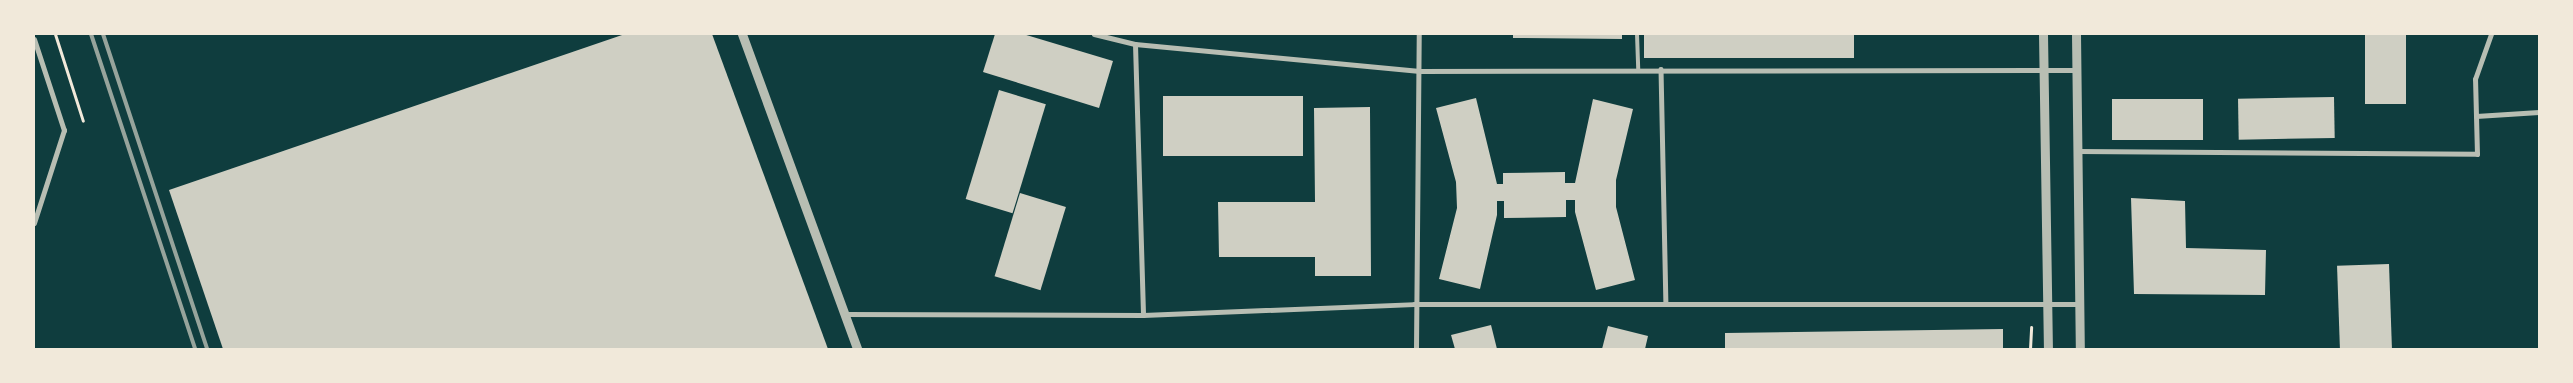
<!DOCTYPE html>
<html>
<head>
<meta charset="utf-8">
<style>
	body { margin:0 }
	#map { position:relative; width:2573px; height:383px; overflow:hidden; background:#0f3d3e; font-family:"Fira Sans",sans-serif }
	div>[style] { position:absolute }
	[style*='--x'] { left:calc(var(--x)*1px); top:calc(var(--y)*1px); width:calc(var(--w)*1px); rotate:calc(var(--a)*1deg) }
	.building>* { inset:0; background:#cfcfc3; transform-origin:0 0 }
	.path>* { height:3px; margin:-1.5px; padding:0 1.5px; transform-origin:1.5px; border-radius:1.5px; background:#f1e9da }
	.service>* { height:4px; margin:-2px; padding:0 2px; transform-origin:2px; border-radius:2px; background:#b8beb3 }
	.pedestrian>* { height:4.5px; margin:-2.25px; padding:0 2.25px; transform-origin:2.25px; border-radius:2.25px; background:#b8beb3 }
	.minor>* { height:5px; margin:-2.5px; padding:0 2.5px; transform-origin:2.5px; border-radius:2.5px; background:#b8beb3 }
	.tertiary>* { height:9px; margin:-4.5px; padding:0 4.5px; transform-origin:4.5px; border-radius:4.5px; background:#b8beb3 }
	.rail>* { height:4px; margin:-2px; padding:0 2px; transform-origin:2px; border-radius:2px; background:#97a49c }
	span { translate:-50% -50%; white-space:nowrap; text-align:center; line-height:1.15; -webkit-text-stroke:4px #f1e9da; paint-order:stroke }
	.frame { position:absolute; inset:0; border:35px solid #f1e9da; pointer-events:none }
</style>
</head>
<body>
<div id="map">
	<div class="building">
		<div style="clip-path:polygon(625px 34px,712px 34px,828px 349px,223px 349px,169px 190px)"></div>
		<div style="clip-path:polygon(995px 34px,1023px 34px,1113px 61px,1099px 108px,983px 72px)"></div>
		<div style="clip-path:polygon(1513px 34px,1622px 34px,1622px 39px,1513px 38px)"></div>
		<div style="left:1644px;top:34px;width:210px;height:24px"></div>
		<div style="left:2365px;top:34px;width:41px;height:70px"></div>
		<div style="left:999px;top:90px;width:49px;height:114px;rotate:17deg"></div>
		<div style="left:1163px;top:96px;width:140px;height:60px"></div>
		<div style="left:2334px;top:97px;width:41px;height:96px;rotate:89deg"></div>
		<div style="clip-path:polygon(1476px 98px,1497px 184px,1503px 184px,1503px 173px,1565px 172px,1565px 183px,1575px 183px,1593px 99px,1633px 109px,1616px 180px,1616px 207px,1635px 280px,1596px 290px,1575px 212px,1575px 200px,1566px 200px,1566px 217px,1504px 218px,1504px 201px,1497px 201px,1497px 215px,1480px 289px,1439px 279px,1457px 208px,1456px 182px,1436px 108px)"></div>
		<div style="left:2203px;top:99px;width:41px;height:91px;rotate:90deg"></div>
		<div style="clip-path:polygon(1370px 107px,1371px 276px,1315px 276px,1315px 257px,1219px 257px,1218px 202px,1315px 202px,1314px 108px)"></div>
		<div style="left:1020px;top:193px;width:48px;height:87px;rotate:17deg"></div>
		<div style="clip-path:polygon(2131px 198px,2185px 201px,2186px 248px,2266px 250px,2265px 295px,2134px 294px)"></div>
		<div style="left:2389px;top:264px;width:85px;height:52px;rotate:88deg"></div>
		<div style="clip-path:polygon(1491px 325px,1497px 349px,1455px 349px,1451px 335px)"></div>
		<div style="clip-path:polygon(1608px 326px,1648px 336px,1645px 349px,1602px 349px)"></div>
		<div style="clip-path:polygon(2003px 329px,2003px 349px,1725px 349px,1725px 333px)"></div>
	</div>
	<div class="path">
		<div style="--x:55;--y:34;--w:91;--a:72.2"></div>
		<div style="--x:2030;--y:349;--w:22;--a:-87"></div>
	</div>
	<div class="service">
		<div style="--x:1637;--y:34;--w:35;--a:88"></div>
	</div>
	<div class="pedestrian">
		<div style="--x:1661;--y:69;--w:234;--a:88.8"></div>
	</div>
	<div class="minor">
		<div style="--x:1094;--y:34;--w:42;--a:13.7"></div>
		<div style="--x:1135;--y:44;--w:286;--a:5.4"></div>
		<div style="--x:1420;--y:71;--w:657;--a:-0.09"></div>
		<div style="--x:34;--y:39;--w:96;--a:71.8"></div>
		<div style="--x:64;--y:130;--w:98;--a:107.9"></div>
		<div style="--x:1135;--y:44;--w:271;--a:88.3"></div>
		<div style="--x:2476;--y:116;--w:63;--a:-3.6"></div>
		<div style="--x:2078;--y:151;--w:399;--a:0.4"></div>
		<div style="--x:2477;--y:154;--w:75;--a:-91.5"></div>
		<div style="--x:2475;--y:79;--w:48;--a:-70.4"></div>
		<div style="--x:844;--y:314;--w:299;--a:0.2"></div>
		<div style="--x:1143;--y:315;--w:271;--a:-2.3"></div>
		<div style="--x:1414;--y:304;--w:665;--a:0"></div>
		<div style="--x:1416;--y:349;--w:315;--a:-89.5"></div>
	</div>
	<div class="tertiary">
		<div style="--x:742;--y:34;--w:335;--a:69.9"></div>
		<div style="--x:2043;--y:34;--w:315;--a:89.1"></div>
		<div style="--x:2076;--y:34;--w:315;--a:89.3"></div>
	</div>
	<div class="rail">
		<div style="--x:91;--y:34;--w:332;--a:71.7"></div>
		<div style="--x:103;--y:34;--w:332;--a:71.7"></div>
	</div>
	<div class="frame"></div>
</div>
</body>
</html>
